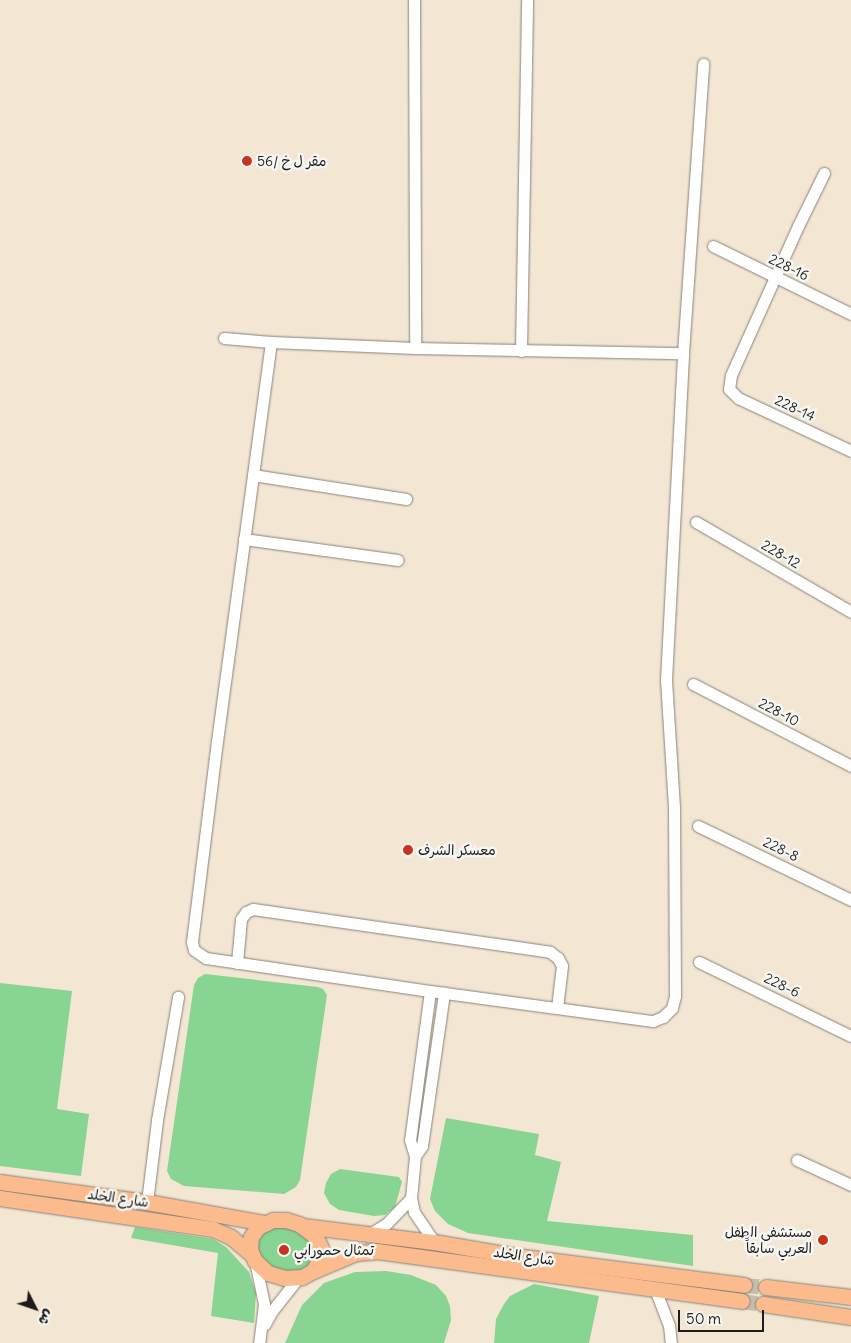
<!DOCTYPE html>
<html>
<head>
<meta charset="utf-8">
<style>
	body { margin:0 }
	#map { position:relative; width:851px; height:1343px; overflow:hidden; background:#f3e7d4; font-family:Delius,"Playpen Sans Arabic",sans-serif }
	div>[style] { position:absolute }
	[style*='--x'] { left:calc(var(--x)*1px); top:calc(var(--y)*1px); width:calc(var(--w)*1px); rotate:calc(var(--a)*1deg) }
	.green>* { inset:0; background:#88d492 }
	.major-tunnel>* { height:15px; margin-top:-7.5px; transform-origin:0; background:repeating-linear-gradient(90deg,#c8beaf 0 15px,transparent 0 23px) }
	.roads { filter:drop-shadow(0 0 1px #888278) drop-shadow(0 0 1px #888278) }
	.minor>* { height:11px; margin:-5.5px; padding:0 5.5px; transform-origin:5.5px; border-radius:5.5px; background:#fff }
	.major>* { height:15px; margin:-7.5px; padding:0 7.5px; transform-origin:7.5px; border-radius:7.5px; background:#fbbb8d }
	.dots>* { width:14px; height:14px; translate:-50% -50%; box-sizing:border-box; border:2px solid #f6f6f2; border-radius:50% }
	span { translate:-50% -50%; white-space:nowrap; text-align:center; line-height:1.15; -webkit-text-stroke:5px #f6f6f2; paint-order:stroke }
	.poi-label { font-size:14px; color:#1c1c1c }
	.left { translate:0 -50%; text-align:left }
	.right { translate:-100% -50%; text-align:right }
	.street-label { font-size:14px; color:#1c1c1c }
	.north { position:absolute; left:10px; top:1283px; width:50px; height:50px; -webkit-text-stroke:4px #f6f6f2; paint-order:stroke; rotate:131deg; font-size:14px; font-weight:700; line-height:20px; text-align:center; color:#1c1c1c }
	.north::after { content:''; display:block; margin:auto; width:18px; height:22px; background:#1c1c1c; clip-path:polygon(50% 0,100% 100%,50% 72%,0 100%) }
	.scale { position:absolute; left:678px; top:1310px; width:86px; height:22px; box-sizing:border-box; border:2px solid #1c1c1c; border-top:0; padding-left:6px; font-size:15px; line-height:18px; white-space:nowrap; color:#1c1c1c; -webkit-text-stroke:4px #f6f6f2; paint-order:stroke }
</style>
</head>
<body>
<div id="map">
	<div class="green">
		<div style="clip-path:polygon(205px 974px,318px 987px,323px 989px,327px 995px,300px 1180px,296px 1187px,284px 1194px,184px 1186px,171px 1179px,167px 1171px,194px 985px,198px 978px)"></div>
		<div style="clip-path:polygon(0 983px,72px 991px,57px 1109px,89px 1114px,81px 1176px,0 1166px)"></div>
		<div style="clip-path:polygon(446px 1118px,539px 1134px,535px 1155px,561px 1162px,547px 1221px,693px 1235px,693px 1266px,468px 1233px,448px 1224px,435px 1211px,430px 1199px)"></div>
		<div style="clip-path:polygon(340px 1169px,399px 1177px,402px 1182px,395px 1207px,385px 1215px,374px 1216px,339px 1210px,330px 1204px,324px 1193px,326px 1183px,331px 1174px)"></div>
		<div style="clip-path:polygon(271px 1226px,292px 1227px,311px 1242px,314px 1255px,310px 1265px,295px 1273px,267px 1266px,258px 1256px,257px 1236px)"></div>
		<div style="clip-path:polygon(135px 1227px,213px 1239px,226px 1247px,249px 1272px,256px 1293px,254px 1323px,211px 1316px,218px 1253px,131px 1238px)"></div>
		<div style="clip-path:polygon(386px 1271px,411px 1275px,436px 1285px,446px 1296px,450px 1306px,451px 1320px,444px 1343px,285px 1343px,302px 1305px,324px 1283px,355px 1272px)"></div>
		<div style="clip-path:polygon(534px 1284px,599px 1296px,589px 1343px,494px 1343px,496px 1319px,504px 1304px,510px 1296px)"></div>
	</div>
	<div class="major-tunnel">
		<div style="--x:744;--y:1285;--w:22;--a:5"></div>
		<div style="--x:742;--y:1301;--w:21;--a:8"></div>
	</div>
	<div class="roads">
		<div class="minor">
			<div style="--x:414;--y:0;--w:348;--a:89.8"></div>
			<div style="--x:824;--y:173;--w:59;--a:116.1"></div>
			<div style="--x:798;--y:226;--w:163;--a:114.2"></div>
			<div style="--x:731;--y:375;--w:14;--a:98"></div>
			<div style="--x:729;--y:389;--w:13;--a:45"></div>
			<div style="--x:738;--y:398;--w:125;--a:25.1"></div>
			<div style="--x:713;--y:246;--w:154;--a:26.2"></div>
			<div style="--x:224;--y:338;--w:47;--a:4.9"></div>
			<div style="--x:271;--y:342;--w:144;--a:2.4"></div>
			<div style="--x:415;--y:348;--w:268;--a:1.1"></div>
			<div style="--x:271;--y:342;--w:403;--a:97.7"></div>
			<div style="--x:217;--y:741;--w:203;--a:97.1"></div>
			<div style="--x:192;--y:942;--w:8;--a:76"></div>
			<div style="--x:194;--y:950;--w:14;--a:34"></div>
			<div style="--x:206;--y:958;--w:226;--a:8.4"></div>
			<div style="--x:430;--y:991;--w:225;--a:7.7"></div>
			<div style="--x:653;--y:1021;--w:11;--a:-22"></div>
			<div style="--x:663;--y:1017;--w:13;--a:-45"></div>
			<div style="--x:672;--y:1008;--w:12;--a:-76"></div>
			<div style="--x:675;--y:996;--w:189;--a:-90.3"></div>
			<div style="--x:674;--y:807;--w:127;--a:-93.6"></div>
			<div style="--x:666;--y:680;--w:327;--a:-87"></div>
			<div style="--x:683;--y:353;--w:290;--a:-86"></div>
			<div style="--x:521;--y:351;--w:351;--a:-89"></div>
			<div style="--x:253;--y:475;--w:155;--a:8.9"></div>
			<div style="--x:696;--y:522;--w:179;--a:30.1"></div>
			<div style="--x:244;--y:539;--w:155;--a:7.8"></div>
			<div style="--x:693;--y:684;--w:178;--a:27.4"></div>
			<div style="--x:698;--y:826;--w:170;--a:25.8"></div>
			<div style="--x:699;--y:962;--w:169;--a:26"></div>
			<div style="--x:237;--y:963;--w:44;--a:-84.8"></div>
			<div style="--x:241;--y:919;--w:9;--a:-54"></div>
			<div style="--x:246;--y:912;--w:8;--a:-23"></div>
			<div style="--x:253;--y:909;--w:300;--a:8.2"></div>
			<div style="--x:550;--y:952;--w:10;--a:37"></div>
			<div style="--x:558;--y:958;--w:9;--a:63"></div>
			<div style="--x:562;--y:966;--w:42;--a:96.8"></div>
			<div style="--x:430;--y:991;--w:150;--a:97.6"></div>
			<div style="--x:410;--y:1140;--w:17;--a:73"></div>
			<div style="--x:415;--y:1156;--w:42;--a:95.4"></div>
			<div style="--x:411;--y:1198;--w:14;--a:78"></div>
			<div style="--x:414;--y:1212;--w:36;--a:56"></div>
			<div style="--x:415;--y:1156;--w:12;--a:-55"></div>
			<div style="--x:422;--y:1146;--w:155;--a:-81.8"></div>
			<div style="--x:797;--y:1160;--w:60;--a:24.8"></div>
			<div style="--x:147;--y:1202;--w:83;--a:-83"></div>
			<div style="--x:157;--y:1120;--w:125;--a:-80.3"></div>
			<div style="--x:370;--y:1234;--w:19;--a:-32"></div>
			<div style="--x:386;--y:1224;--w:36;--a:-46"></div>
			<div style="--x:255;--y:1261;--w:44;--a:78.2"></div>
			<div style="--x:264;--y:1304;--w:39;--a:97"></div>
			<div style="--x:655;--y:1289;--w:39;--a:69"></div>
			<div style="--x:669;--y:1325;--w:18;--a:84"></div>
			<div style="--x:265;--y:1324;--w:15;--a:-62"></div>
			<div style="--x:272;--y:1311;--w:42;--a:-51.8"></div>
		</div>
		<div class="major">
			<div style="--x:0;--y:1182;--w:148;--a:7.7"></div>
			<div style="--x:147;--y:1202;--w:120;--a:10.1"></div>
			<div style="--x:0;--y:1198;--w:215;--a:8.3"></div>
			<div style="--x:213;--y:1229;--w:20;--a:24"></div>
			<div style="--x:231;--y:1237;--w:26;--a:40"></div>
			<div style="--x:273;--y:1220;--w:13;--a:0"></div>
			<div style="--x:286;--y:1220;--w:14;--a:17"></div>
			<div style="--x:299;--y:1224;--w:21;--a:37"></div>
			<div style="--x:316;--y:1237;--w:12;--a:66"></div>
			<div style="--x:321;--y:1248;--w:9;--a:90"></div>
			<div style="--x:321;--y:1257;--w:16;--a:120"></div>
			<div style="--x:313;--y:1271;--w:13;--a:151"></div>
			<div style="--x:302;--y:1277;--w:17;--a:177"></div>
			<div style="--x:285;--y:1278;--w:18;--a:-164"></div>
			<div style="--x:268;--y:1273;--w:18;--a:-137"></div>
			<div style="--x:255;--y:1261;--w:12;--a:-114"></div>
			<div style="--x:250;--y:1250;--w:13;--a:-86"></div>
			<div style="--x:251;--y:1237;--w:12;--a:-55"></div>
			<div style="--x:258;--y:1227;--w:17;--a:-25"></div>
			<div style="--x:303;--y:1226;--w:132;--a:7"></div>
			<div style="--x:434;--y:1242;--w:83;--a:9.7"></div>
			<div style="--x:516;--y:1256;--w:230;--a:7.2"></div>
			<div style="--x:313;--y:1271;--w:47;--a:-22.7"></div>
			<div style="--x:356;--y:1253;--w:21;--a:-5"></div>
			<div style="--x:377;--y:1251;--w:368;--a:7.8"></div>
			<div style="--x:766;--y:1287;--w:86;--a:6.7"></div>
			<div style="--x:763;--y:1304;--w:89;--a:8.4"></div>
		</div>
	</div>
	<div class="dots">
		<div style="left:247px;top:161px;background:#c8321e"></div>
		<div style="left:408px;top:850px;background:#c8321e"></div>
		<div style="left:823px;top:1240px;background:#c8321e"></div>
		<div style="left:284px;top:1250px;background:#c8321e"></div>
	</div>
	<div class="poi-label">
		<span class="left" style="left:257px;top:161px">مقر ل خ /56</span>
		<span class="left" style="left:418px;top:850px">معسكر الشرف</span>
		<span class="right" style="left:812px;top:1240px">مستشفى الطفل<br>العربي سابقاً</span>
		<span class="left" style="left:294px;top:1250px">تمثال حمورابي</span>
	</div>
	<div class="street-label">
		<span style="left:789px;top:267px;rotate:26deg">228-16</span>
		<span style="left:795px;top:408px;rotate:25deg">228-14</span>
		<span style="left:781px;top:554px;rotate:30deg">228-12</span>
		<span style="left:779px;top:712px;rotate:28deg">228-10</span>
		<span style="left:781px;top:849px;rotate:26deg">228-8</span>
		<span style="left:782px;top:985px;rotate:26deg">228-6</span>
		<span style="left:118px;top:1198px;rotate:8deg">شارع الخلد</span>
		<span style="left:524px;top:1256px;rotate:8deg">شارع الخلد</span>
	</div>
	<div class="north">ش</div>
	<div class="scale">50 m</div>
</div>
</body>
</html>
